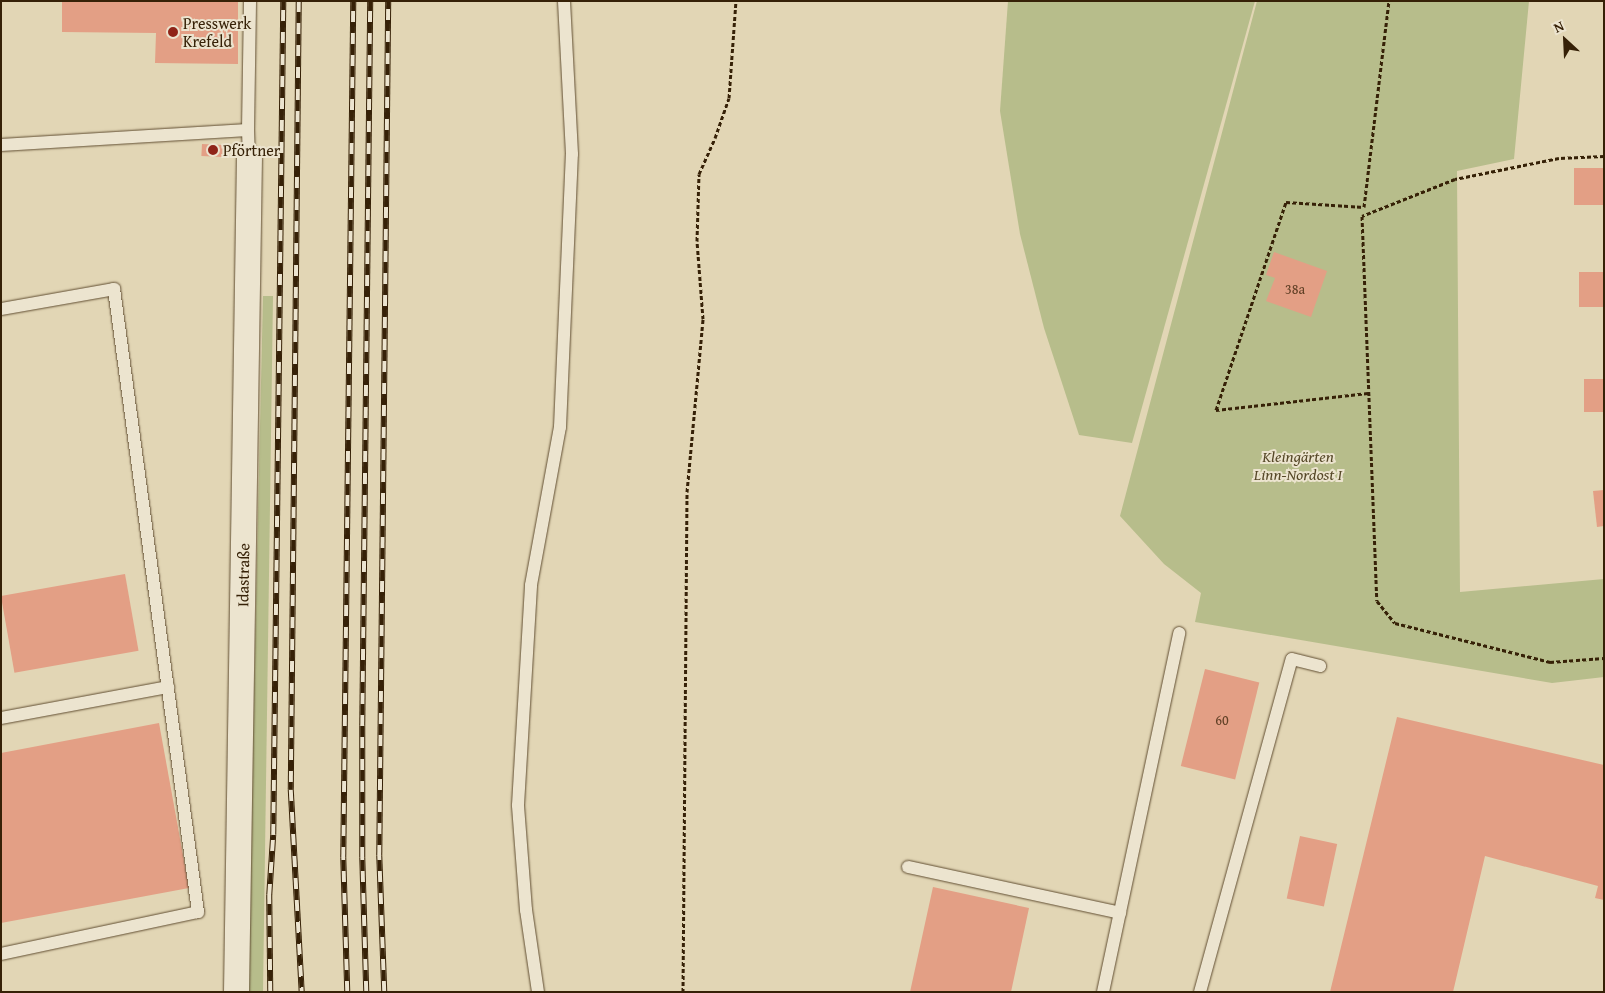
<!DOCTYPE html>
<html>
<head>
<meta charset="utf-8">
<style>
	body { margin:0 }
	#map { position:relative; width:1605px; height:993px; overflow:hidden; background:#e2d6b5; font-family:"Gentium Book Plus",serif }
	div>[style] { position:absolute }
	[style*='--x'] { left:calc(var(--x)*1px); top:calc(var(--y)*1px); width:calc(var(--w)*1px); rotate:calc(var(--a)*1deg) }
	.green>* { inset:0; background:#b7bd8b }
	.building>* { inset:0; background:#e39f85; transform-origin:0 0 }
	.path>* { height:3px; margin-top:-1.5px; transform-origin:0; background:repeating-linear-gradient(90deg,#362107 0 4px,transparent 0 6.5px) }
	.roads { filter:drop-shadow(0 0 1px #614e32) drop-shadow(0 0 1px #614e32) }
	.lane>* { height:12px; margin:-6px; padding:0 6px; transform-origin:6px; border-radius:6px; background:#ece4cf }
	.street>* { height:25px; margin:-12.5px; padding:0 12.5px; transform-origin:12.5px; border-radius:12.5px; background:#ece4cf }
	.rail>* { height:5.5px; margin-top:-2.75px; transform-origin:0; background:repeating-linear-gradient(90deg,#ece4cf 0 11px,#362107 0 22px); box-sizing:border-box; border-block:1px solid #362107 }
	.dots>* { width:14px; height:14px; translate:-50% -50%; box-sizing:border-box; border:2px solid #ece4cf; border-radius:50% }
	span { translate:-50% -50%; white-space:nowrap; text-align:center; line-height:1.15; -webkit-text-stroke:4px #ece4cf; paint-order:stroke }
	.number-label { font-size:14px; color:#614026 }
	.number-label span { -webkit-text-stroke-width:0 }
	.poi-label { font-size:16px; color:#362107 }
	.left { translate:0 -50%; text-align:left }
	.park-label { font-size:16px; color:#564828; font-style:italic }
	.street-label { font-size:16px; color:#362107 }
	.frame { position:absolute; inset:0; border:2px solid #362107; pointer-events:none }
	.north { position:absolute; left:1540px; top:15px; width:50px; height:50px; -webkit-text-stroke:4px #ece4cf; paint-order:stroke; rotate:335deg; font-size:14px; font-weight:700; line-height:20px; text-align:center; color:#362107 }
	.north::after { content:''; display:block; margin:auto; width:18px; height:22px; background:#362107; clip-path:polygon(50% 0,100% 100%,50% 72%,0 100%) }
</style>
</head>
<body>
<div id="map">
	<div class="green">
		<div style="clip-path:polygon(1008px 1px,1255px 1px,1132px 443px,1079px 435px,1044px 328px,1020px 234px,1000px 111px)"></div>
		<div style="clip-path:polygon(1257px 1px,1529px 1px,1514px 159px,1457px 171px,1460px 592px,1604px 579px,1604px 677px,1552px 683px,1195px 622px,1201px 593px,1164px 564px,1120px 516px)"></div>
		<div style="clip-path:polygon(263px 296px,273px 296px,263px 992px,247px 992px)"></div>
	</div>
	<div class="building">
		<div style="clip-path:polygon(62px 1px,238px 1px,238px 64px,155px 63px,156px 33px,62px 32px)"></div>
		<div style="left:202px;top:144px;width:21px;height:12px;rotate:3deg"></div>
		<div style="left:1604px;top:168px;width:37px;height:30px;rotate:90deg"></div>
		<div style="clip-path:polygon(1274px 252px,1327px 271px,1311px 317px,1266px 301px,1275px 278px,1266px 275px)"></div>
		<div style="left:1604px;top:272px;width:35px;height:25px;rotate:90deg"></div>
		<div style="left:1604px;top:379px;width:33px;height:20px;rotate:90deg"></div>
		<div style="clip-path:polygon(1604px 490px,1604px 526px,1597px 527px,1593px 491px)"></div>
		<div style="left:125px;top:574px;width:78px;height:126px;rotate:80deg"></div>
		<div style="left:1205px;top:669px;width:56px;height:100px;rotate:14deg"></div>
		<div style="clip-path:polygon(1397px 717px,1604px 765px,1604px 900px,1595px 898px,1598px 886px,1485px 856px,1453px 992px,1330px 992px)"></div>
		<div style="clip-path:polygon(159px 723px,189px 888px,1px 923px,1px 753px)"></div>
		<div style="left:1300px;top:836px;width:38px;height:64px;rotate:12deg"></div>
		<div style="clip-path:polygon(933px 887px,1029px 908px,1011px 992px,910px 992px)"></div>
	</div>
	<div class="path">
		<div style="--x:1604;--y:156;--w:45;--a:177.5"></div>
		<div style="--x:1559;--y:158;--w:106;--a:168.6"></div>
		<div style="--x:1455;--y:179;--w:100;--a:158.3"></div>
		<div style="--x:1362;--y:216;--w:385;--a:87.8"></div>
		<div style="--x:1377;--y:601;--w:28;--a:51"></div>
		<div style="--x:1395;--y:623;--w:160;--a:14.1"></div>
		<div style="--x:1550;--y:662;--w:54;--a:-4.2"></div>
		<div style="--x:1368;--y:393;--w:153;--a:173.6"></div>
		<div style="--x:1216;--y:410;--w:219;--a:-71.4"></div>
		<div style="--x:1286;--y:202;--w:78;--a:3.7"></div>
		<div style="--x:1364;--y:207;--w:208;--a:-83.1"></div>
		<div style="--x:683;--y:992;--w:500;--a:-89.54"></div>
		<div style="--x:687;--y:492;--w:174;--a:-84.7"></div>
		<div style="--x:703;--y:319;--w:78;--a:-94.4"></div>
		<div style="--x:697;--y:241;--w:67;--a:-88.3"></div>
		<div style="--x:699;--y:174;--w:39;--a:-66"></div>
		<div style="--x:715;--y:138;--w:42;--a:-70.7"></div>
		<div style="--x:729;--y:98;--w:97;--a:-85.9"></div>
	</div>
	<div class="roads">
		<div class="lane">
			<div style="--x:248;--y:130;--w:28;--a:88"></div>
			<div style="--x:1;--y:145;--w:247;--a:-3.5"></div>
			<div style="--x:248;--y:130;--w:129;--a:-89.1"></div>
			<div style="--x:1;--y:309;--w:115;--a:-10"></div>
			<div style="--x:114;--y:289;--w:629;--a:82.32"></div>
			<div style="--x:198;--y:912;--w:201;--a:168"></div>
			<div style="--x:1;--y:718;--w:170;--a:-10.5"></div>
			<div style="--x:908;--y:867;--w:217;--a:12.2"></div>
			<div style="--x:538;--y:992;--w:83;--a:-98.3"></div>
			<div style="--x:526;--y:910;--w:105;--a:-94.4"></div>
			<div style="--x:518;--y:805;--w:220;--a:-86.6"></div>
			<div style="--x:531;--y:585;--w:161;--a:-79.6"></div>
			<div style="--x:560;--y:427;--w:273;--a:-87.5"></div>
			<div style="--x:572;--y:154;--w:153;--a:-93"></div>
			<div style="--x:1103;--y:992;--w:367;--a:-78"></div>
			<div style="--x:1200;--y:992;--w:345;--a:-74.6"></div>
			<div style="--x:1292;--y:659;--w:29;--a:14"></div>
		</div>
		<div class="street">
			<div style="--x:236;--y:992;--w:834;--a:-89.11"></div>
		</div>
	</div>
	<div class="rail">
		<div style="--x:299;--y:1;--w:789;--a:90.58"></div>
		<div style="--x:291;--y:790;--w:202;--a:86.9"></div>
		<div style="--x:270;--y:992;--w:97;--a:-90.6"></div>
		<div style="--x:269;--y:895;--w:60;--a:-86.2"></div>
		<div style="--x:273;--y:835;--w:834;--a:-89.31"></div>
		<div style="--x:347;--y:992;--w:134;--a:-91.7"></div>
		<div style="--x:343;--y:858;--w:857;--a:-89.33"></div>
		<div style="--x:366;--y:992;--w:134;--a:-91.7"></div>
		<div style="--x:362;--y:858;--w:132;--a:-90"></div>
		<div style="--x:362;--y:726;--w:725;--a:-89.37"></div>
		<div style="--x:384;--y:992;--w:136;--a:-92.1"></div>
		<div style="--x:379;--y:856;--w:855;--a:-89.4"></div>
	</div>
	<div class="dots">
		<div style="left:173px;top:32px;background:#8f2418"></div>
		<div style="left:213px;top:150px;background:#8f2418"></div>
	</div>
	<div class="number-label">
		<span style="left:1295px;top:289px">38a</span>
		<span style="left:1222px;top:720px">60</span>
	</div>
	<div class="poi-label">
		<span class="left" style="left:183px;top:32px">Presswerk<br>Krefeld</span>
		<span class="left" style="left:223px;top:150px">Pförtner</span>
	</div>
	<div class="park-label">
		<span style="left:1298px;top:465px">Kleingärten<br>Linn-Nordost I</span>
	</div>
	<div class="street-label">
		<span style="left:243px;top:575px;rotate:-89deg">Idastraße</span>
	</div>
	<div class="frame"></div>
	<div class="north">N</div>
</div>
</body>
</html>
